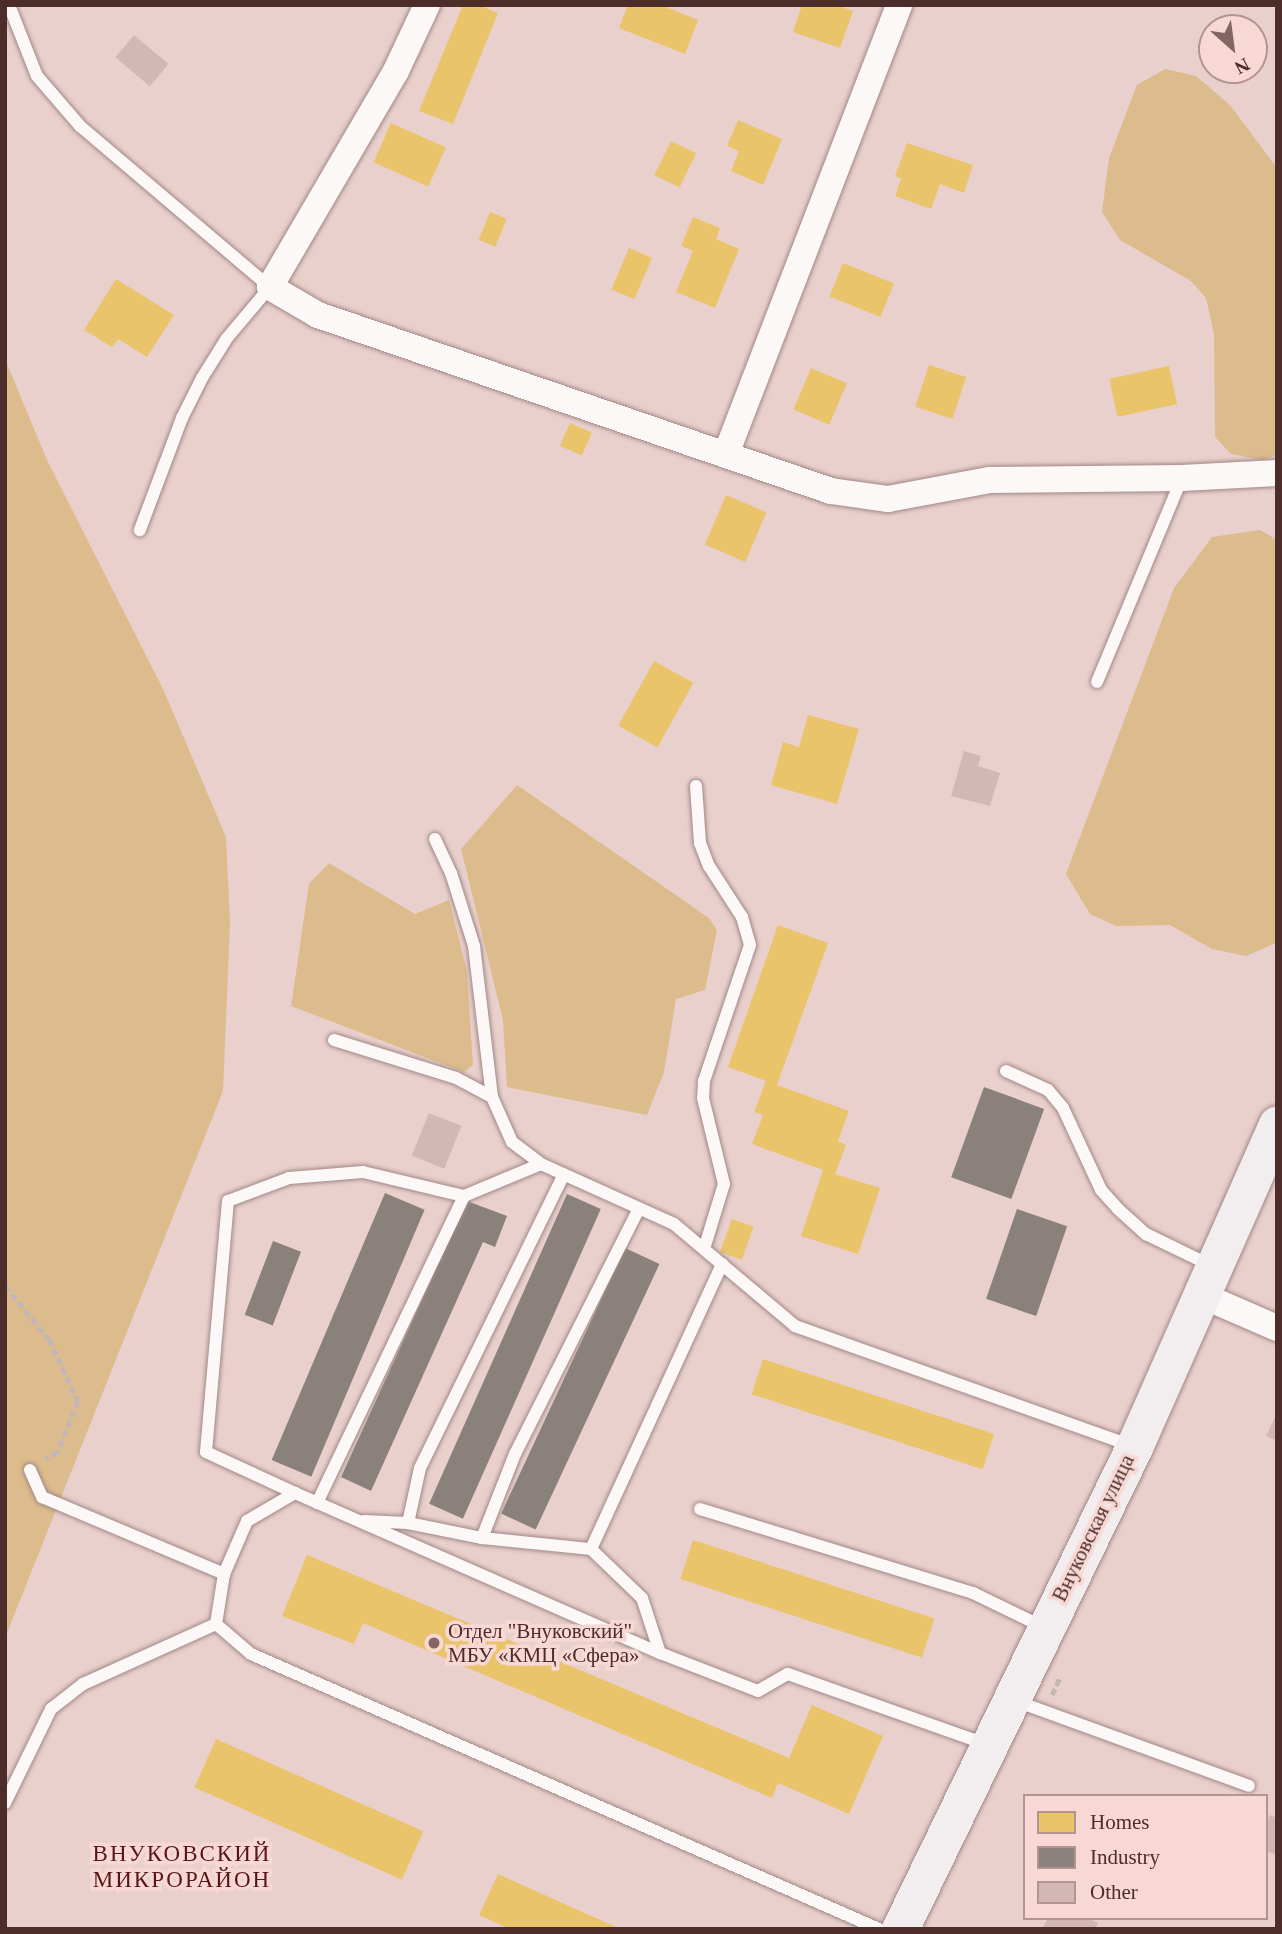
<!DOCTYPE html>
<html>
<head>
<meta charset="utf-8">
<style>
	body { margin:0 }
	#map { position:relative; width:1282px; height:1934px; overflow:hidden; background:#ead0cd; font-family:"Times New Roman",serif }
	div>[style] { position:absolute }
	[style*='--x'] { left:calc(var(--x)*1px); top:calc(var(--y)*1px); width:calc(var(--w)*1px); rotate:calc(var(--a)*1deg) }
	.green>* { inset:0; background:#dcbc8c }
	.homes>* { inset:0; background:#e9c46a; transform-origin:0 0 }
	.industry>* { inset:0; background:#8a817c; transform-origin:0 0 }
	.building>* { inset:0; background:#d2b7b5; transform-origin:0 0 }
	.path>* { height:4.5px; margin-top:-2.25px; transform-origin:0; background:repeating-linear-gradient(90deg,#c3b6b5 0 7px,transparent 0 10.5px) }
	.roads { filter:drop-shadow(0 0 2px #a08886) drop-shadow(0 0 2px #a08886) }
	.service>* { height:12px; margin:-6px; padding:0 6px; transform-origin:6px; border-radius:6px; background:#fcf8f8 }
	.minor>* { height:26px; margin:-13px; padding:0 13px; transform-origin:13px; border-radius:13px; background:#fcf8f8 }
	.secondary>* { height:37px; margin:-18.5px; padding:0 18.5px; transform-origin:18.5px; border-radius:18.5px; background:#f2edee }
	.dots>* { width:19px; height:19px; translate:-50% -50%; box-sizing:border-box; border:4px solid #f8d8d4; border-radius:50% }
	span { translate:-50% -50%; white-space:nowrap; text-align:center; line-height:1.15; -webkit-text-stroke:7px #f8d8d4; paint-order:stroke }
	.street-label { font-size:21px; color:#4c2d2a }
	.poi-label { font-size:21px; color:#4c2d2a }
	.left { translate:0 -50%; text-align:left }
	.neighbourhood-label { font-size:23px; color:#561816; letter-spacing:2px }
	.frame { position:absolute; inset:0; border:7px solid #4c2d2a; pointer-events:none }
	.legend { position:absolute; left:1023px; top:1794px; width:245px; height:126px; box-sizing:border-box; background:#f8d8d4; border:2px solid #b39490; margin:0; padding:9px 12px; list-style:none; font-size:21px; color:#4c2d2a }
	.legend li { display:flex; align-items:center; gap:14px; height:35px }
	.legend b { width:35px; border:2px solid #b39490 }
	.north { position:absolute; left:1198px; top:14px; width:70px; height:70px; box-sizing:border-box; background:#f8d8d4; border:2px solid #b39490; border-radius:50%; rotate:152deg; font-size:19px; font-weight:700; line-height:28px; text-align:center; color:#4c2d2a }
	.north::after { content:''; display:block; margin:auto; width:24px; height:32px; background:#836663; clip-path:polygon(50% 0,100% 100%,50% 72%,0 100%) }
</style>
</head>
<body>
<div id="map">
	<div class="green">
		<div style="clip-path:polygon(1165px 69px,1196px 76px,1230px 105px,1277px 168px,1277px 455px,1262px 460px,1231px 454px,1215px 437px,1214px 334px,1206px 298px,1191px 281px,1120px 240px,1102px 212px,1109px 158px,1137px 85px)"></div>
		<div style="clip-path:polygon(5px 359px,47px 460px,164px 691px,226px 837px,230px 923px,223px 1091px,5px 1638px)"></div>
		<div style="clip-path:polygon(1260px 530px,1277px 540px,1277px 940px,1274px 944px,1246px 956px,1212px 949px,1170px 925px,1116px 926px,1090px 914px,1066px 874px,1174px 588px,1212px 537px)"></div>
		<div style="clip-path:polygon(517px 785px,709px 918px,717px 930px,705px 990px,676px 999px,664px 1072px,647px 1115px,507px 1087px,503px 1020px,461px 849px)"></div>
		<div style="clip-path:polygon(329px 863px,415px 914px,449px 900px,467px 971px,473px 1065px,464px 1072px,291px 1006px,309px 884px)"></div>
	</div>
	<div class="homes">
		<div style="clip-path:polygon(463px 5px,479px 5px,498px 13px,453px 124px,419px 111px)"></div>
		<div style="clip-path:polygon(628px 5px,661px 5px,698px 20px,685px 54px,619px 28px)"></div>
		<div style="clip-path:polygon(802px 5px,836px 5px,853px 11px,840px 48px,793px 32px)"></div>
		<div style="clip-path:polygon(738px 120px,782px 139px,763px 185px,731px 171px,739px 151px,727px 146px)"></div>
		<div style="left:391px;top:123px;width:60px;height:43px;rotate:24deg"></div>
		<div style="left:671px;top:141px;width:28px;height:38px;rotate:26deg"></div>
		<div style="clip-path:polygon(907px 143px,973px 165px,964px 193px,940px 184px,931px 209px,895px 196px,901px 179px,895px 176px)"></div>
		<div style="left:490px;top:212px;width:18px;height:30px;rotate:22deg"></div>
		<div style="clip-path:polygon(693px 217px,720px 228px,716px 239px,739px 249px,715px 308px,676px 292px,693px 251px,681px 246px)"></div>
		<div style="left:629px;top:248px;width:25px;height:45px;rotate:23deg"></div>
		<div style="left:843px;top:263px;width:55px;height:36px;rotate:22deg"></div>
		<div style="clip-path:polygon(116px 279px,174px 315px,147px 357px,118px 339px,112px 347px,84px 330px)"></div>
		<div style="left:929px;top:365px;width:39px;height:44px;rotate:18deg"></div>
		<div style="left:1169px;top:366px;width:39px;height:61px;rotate:78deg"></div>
		<div style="left:811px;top:368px;width:39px;height:45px;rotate:23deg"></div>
		<div style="left:570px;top:423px;width:24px;height:25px;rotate:24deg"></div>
		<div style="left:726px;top:495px;width:44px;height:54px;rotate:23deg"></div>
		<div style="left:654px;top:661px;width:45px;height:74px;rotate:29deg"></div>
		<div style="clip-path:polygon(808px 715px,859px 729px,837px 804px,771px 785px,783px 742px,799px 747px)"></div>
		<div style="clip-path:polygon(778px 925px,828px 943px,777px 1085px,849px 1111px,838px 1141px,846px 1145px,835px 1174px,880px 1188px,858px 1254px,801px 1236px,823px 1170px,752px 1144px,763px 1115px,754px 1112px,766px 1081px,728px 1067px)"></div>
		<div style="left:732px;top:1219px;width:23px;height:35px;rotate:20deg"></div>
		<div style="left:763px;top:1359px;width:243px;height:37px;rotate:18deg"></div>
		<div style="left:693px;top:1540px;width:254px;height:41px;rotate:18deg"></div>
		<div style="clip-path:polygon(307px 1555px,789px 1758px,812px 1705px,883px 1736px,849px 1814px,778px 1783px,772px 1798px,363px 1623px,354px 1644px,282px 1616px)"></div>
		<div style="left:216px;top:1739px;width:227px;height:53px;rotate:24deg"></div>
		<div style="clip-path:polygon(498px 1874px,620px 1929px,510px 1929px,479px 1915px)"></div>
	</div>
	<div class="industry">
		<div style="left:984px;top:1087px;width:64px;height:96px;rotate:20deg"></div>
		<div style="left:385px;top:1193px;width:43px;height:290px;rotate:23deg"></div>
		<div style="left:567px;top:1194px;width:37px;height:339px;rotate:24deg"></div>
		<div style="clip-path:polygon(467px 1201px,507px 1216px,495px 1247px,483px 1242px,371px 1491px,341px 1477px)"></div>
		<div style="left:1017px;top:1209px;width:53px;height:95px;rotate:19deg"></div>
		<div style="left:273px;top:1241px;width:30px;height:79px;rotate:21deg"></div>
		<div style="left:625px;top:1248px;width:38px;height:293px;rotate:25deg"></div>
	</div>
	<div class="building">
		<div style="left:134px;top:35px;width:45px;height:29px;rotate:40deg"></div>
		<div style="clip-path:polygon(964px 751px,981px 756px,978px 766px,1000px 773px,990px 806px,951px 796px)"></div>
		<div style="left:429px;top:1113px;width:35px;height:46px;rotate:22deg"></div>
		<div style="clip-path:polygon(1277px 1413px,1277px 1441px,1266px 1436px)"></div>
		<div style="clip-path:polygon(1270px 1815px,1277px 1818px,1277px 1855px,1266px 1851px,1266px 1824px)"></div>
		<div style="clip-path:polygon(1048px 1918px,1088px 1918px,1098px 1923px,1095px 1929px,1042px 1929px)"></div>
	</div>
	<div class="path">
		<div style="--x:5;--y:1286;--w:69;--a:50.3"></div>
		<div style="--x:49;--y:1339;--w:68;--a:64.9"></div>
		<div style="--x:78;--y:1401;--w:55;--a:111.4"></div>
		<div style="--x:58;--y:1452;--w:14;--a:150"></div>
		<div style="--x:1052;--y:1695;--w:20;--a:-66"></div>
	</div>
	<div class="roads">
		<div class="service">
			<div style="--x:9;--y:5;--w:76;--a:68.5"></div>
			<div style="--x:37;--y:76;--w:66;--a:49.3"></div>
			<div style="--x:80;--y:126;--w:249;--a:40.3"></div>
			<div style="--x:270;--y:287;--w:67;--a:130.1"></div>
			<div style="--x:227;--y:338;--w:47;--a:122"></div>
			<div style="--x:202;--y:378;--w:45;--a:116.6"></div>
			<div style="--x:182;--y:418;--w:120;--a:110.6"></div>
			<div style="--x:1097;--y:682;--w:221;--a:-67.4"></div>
			<div style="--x:696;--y:786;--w:57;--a:86"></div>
			<div style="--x:700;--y:843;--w:25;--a:69"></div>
			<div style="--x:709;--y:866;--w:61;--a:57.1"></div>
			<div style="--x:742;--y:917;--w:29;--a:74"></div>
			<div style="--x:750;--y:945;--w:144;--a:108.7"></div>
			<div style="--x:704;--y:1081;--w:17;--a:93"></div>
			<div style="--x:703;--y:1098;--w:89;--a:76.3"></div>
			<div style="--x:724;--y:1184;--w:68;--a:107.1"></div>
			<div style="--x:435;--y:839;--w:38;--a:65"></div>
			<div style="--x:451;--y:873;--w:77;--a:72.5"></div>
			<div style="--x:474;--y:946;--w:152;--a:83.2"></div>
			<div style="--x:492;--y:1097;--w:49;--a:66"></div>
			<div style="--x:512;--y:1142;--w:36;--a:37"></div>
			<div style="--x:334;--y:1040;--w:128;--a:17.3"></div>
			<div style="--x:456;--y:1078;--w:41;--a:27.8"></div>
			<div style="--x:1006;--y:1071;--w:46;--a:24.3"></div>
			<div style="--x:1048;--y:1090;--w:23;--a:50"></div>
			<div style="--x:1063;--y:1108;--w:90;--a:65.1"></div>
			<div style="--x:1101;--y:1190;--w:25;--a:48"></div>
			<div style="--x:1118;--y:1209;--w:38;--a:42"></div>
			<div style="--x:1146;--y:1234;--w:73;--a:25.9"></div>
			<div style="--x:30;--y:1470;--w:30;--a:66"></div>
			<div style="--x:42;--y:1497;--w:198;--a:22.9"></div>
			<div style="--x:224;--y:1574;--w:51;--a:99.1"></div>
			<div style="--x:216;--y:1624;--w:46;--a:40.6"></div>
			<div style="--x:251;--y:1654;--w:686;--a:23.65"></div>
			<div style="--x:295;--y:1493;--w:98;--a:-155.3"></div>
			<div style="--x:206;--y:1452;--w:252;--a:-85"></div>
			<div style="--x:228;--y:1201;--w:65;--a:-20.7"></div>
			<div style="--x:289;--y:1178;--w:74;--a:-4.6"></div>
			<div style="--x:363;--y:1172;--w:104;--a:13.4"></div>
			<div style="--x:464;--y:1196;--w:83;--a:-22.6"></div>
			<div style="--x:541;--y:1164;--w:146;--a:24.3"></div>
			<div style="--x:674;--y:1224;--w:158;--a:40.1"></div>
			<div style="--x:795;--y:1326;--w:356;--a:19.6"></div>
			<div style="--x:317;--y:1503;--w:340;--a:-64.4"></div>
			<div style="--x:700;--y:1509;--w:286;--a:17.1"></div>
			<div style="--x:973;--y:1593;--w:78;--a:25.9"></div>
			<div style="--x:364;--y:1521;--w:44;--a:2.6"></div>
			<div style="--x:408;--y:1523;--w:76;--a:11.5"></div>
			<div style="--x:482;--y:1538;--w:110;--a:5.8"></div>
			<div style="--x:591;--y:1549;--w:314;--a:-65.3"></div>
			<div style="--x:408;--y:1523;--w:56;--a:-77.7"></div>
			<div style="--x:420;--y:1468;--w:327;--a:-63.9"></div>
			<div style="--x:482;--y:1538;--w:90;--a:-68.6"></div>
			<div style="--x:515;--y:1454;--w:275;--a:-63.2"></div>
			<div style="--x:591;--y:1549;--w:71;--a:43.9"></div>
			<div style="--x:642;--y:1598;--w:58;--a:71.9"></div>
			<div style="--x:224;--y:1574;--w:58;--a:-66.5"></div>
			<div style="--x:247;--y:1521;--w:56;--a:-30.3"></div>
			<div style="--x:295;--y:1493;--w:399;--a:23.7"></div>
			<div style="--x:660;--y:1653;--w:105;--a:21.2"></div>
			<div style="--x:758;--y:1691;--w:34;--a:-30"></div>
			<div style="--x:788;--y:1674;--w:210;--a:19.5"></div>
			<div style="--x:1013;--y:1700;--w:251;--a:20"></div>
			<div style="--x:5;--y:1803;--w:105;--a:-63.9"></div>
			<div style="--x:51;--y:1709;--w:41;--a:-38"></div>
			<div style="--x:83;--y:1684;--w:146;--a:-24.3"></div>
		</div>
		<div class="minor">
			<div style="--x:427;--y:5;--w:73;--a:115.2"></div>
			<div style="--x:396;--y:71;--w:250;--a:120.3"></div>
			<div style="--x:270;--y:287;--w:56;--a:30.3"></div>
			<div style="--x:318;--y:315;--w:542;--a:18.94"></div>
			<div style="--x:831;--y:491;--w:58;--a:8"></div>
			<div style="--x:888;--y:499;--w:104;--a:-10.6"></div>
			<div style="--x:990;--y:480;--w:192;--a:-0.6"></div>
			<div style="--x:1182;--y:478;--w:95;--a:-3"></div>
			<div style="--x:726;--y:454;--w:481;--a:-68.9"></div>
			<div style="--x:1201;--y:1295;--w:83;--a:23.5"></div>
		</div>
		<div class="secondary">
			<div style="--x:900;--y:1929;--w:536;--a:-64.1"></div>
			<div style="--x:1134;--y:1447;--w:353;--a:-66.1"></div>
		</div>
	</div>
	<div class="dots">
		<div style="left:434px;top:1643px;background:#836663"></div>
	</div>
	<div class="street-label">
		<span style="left:1093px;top:1528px;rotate:-64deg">Внуковская улица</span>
	</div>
	<div class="poi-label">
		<span class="left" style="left:448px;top:1643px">Отдел "Внуковский"<br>МБУ «КМЦ «Сфера»</span>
	</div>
	<div class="neighbourhood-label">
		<span style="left:182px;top:1867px">ВНУКОВСКИЙ<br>МИКРОРАЙОН</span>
	</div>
	<div class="frame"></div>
	<ul class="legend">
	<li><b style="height:19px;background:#e9c46a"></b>Homes</li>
	<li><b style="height:19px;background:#8a817c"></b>Industry</li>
	<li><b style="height:19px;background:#d2b7b5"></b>Other</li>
	</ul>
	<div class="north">N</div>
</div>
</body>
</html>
